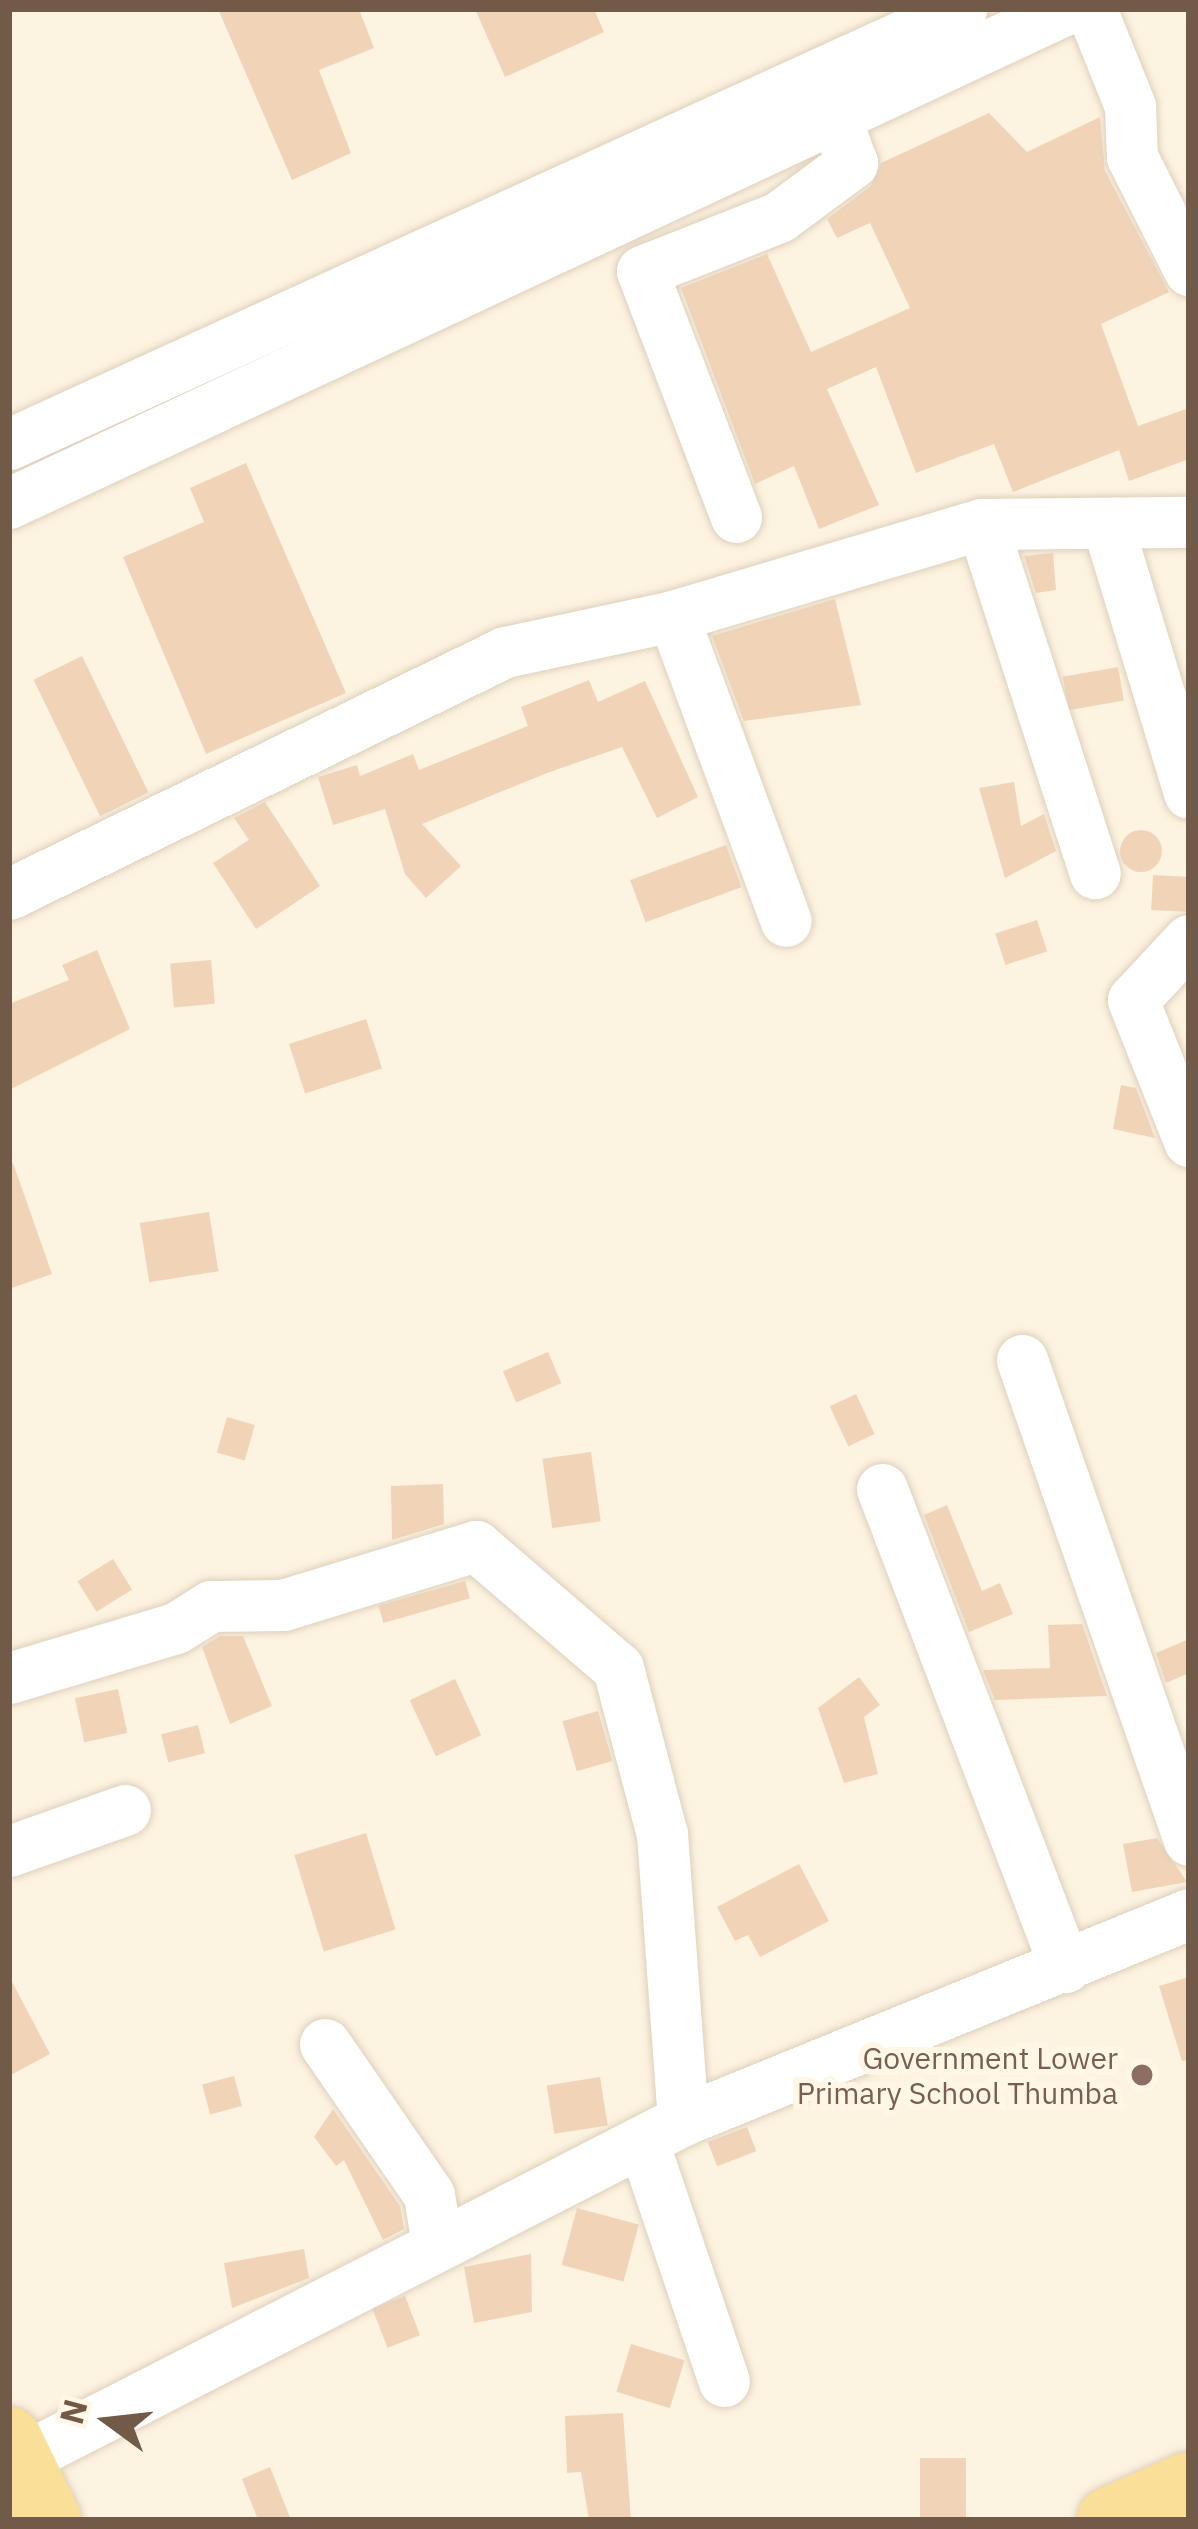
<!DOCTYPE html>
<html>
<head>
<meta charset="utf-8">
<style>
	body { margin:0 }
	#map { position:relative; width:1198px; height:2529px; overflow:hidden; background:#fcf3e0; font-family:"IBM Plex Sans",sans-serif }
	div>[style] { position:absolute }
	[style*='--x'] { left:calc(var(--x)*1px); top:calc(var(--y)*1px); width:calc(var(--w)*1px); rotate:calc(var(--a)*1deg) }
	.building>* { inset:0; background:#f1d4b8; transform-origin:0 0 }
	.round { border-radius:50% }
	.roads { filter:drop-shadow(0 0 3px #dfd0bc) drop-shadow(0 0 3px #dfd0bc) }
	.minor>* { height:51px; margin:-25.5px; padding:0 25.5px; transform-origin:25.5px; border-radius:25.5px; background:#fff }
	.major>* { height:66px; margin:-33px; padding:0 33px; transform-origin:33px; border-radius:33px; background:#fadf98 }
	.dots>* { width:33px; height:33px; translate:-50% -50%; box-sizing:border-box; border:6px solid #fff7e5; border-radius:50% }
	span { translate:-50% -50%; white-space:nowrap; text-align:center; line-height:1.15; -webkit-text-stroke:12px #fff7e5; paint-order:stroke }
	.education-label { font-size:30px; color:#785e54 }
	.right { translate:-100% -50%; text-align:right }
	.frame { position:absolute; inset:0; border:12px solid #715b48; pointer-events:none }
	.north { position:absolute; left:48px; top:2361px; width:120px; height:120px; -webkit-text-stroke:9px #fff7e5; paint-order:stroke; rotate:285deg; font-size:33px; font-weight:700; line-height:48px; text-align:center; color:#715b48 }
	.north::after { content:''; display:block; margin:auto; width:42px; height:54px; background:#715b48; clip-path:polygon(50% 0,100% 100%,50% 72%,0 100%) }
</style>
</head>
<body>
<div id="map">
	<div class="building">
		<div style="clip-path:polygon(218px 9px,359px 9px,374px 48px,319px 70px,351px 153px,292px 180px)"></div>
		<div style="clip-path:polygon(475px 9px,594px 9px,604px 32px,505px 77px)"></div>
		<div style="clip-path:polygon(989px 113px,1027px 152px,1100px 117px,1105px 171px,1169px 292px,1101px 324px,1138px 426px,1189px 408px,1189px 459px,1129px 481px,1119px 450px,1013px 492px,994px 444px,916px 473px,876px 367px,827px 389px,879px 505px,819px 529px,794px 466px,755px 484px,681px 288px,767px 254px,811px 352px,910px 308px,870px 223px,837px 238px,827px 219px,871px 186px,881px 163px)"></div>
		<div style="clip-path:polygon(246px 463px,346px 693px,206px 754px,123px 557px,204px 522px,190px 488px)"></div>
		<div style="clip-path:polygon(1053px 553px,1056px 590px,1036px 593px,1024px 556px)"></div>
		<div style="clip-path:polygon(835px 599px,861px 705px,744px 721px,712px 636px)"></div>
		<div style="left:82px;top:656px;width:152px;height:54px;rotate:64deg"></div>
		<div style="left:1118px;top:667px;width:34px;height:56px;rotate:80deg"></div>
		<div style="clip-path:polygon(589px 680px,598px 702px,645px 681px,698px 797px,657px 818px,622px 747px,547px 773px,422px 824px,461px 866px,426px 898px,405px 874px,385px 809px,333px 825px,318px 777px,357px 765px,360px 776px,413px 754px,419px 770px,528px 726px,521px 707px)"></div>
		<div style="clip-path:polygon(1014px 782px,1021px 826px,1044px 814px,1056px 851px,1005px 878px,979px 788px)"></div>
		<div style="clip-path:polygon(265px 802px,320px 886px,256px 929px,213px 863px,249px 840px,234px 818px)"></div>
		<div class="round" style="left:1120px;top:830px;width:42px;height:42px"></div>
		<div style="left:726px;top:845px;width:45px;height:102px;rotate:70deg"></div>
		<div style="left:1153px;top:875px;width:36px;height:35px;rotate:3deg"></div>
		<div style="left:1037px;top:920px;width:33px;height:44px;rotate:72deg"></div>
		<div style="clip-path:polygon(97px 950px,130px 1029px,9px 1090px,9px 1004px,69px 980px,62px 965px)"></div>
		<div style="left:211px;top:960px;width:44px;height:41px;rotate:85deg"></div>
		<div style="left:366px;top:1019px;width:52px;height:81px;rotate:72deg"></div>
		<div style="clip-path:polygon(1121px 1085px,1136px 1088px,1155px 1138px,1113px 1129px)"></div>
		<div style="clip-path:polygon(13px 1163px,52px 1274px,9px 1289px,9px 1164px)"></div>
		<div style="left:209px;top:1212px;width:60px;height:70px;rotate:81deg"></div>
		<div style="left:548px;top:1352px;width:34px;height:49px;rotate:67deg"></div>
		<div style="left:856px;top:1394px;width:44px;height:29px;rotate:65deg"></div>
		<div style="left:227px;top:1417px;width:29px;height:37px;rotate:16deg"></div>
		<div style="left:591px;top:1452px;width:70px;height:49px;rotate:82deg"></div>
		<div style="clip-path:polygon(443px 1484px,444px 1524px,392px 1540px,391px 1486px)"></div>
		<div style="clip-path:polygon(947px 1505px,982px 1591px,1000px 1583px,1013px 1614px,969px 1632px,924px 1515px)"></div>
		<div style="left:113px;top:1559px;width:36px;height:42px;rotate:58deg"></div>
		<div style="left:465px;top:1581px;width:18px;height:90px;rotate:74deg"></div>
		<div style="clip-path:polygon(1082px 1624px,1107px 1696px,995px 1700px,983px 1670px,1050px 1668px,1048px 1625px)"></div>
		<div style="clip-path:polygon(220px 1636px,243px 1636px,272px 1706px,230px 1724px,202px 1647px)"></div>
		<div style="clip-path:polygon(1189px 1639px,1189px 1673px,1166px 1683px,1156px 1653px)"></div>
		<div style="clip-path:polygon(859px 1677px,880px 1705px,864px 1717px,878px 1774px,844px 1783px,818px 1708px)"></div>
		<div style="left:455px;top:1679px;width:62px;height:50px;rotate:65deg"></div>
		<div style="left:118px;top:1689px;width:45px;height:44px;rotate:78deg"></div>
		<div style="left:598px;top:1711px;width:52px;height:37px;rotate:74deg"></div>
		<div style="left:198px;top:1725px;width:29px;height:38px;rotate:76deg"></div>
		<div style="left:366px;top:1833px;width:101px;height:75px;rotate:73deg"></div>
		<div style="clip-path:polygon(1157px 1838px,1187px 1882px,1132px 1892px,1123px 1844px)"></div>
		<div style="clip-path:polygon(799px 1864px,829px 1921px,760px 1957px,748px 1935px,735px 1941px,717px 1907px)"></div>
		<div style="clip-path:polygon(9px 1976px,50px 2054px,9px 2076px)"></div>
		<div style="clip-path:polygon(1189px 1977px,1189px 2060px,1182px 2061px,1159px 1986px)"></div>
		<div style="left:234px;top:2076px;width:31px;height:33px;rotate:75deg"></div>
		<div style="left:600px;top:2077px;width:49px;height:54px;rotate:81deg"></div>
		<div style="clip-path:polygon(333px 2109px,400px 2206px,404px 2229px,383px 2240px,344px 2160px,336px 2166px,314px 2137px)"></div>
		<div style="left:747px;top:2127px;width:26px;height:42px;rotate:69deg"></div>
		<div style="left:577px;top:2208px;width:64px;height:59px;rotate:15deg"></div>
		<div style="clip-path:polygon(304px 2249px,309px 2278px,232px 2308px,224px 2263px)"></div>
		<div style="clip-path:polygon(531px 2254px,532px 2312px,474px 2323px,464px 2267px)"></div>
		<div style="left:405px;top:2296px;width:42px;height:35px;rotate:69deg"></div>
		<div style="left:631px;top:2344px;width:56px;height:50px;rotate:17deg"></div>
		<div style="clip-path:polygon(623px 2413px,631px 2520px,589px 2520px,581px 2472px,567px 2473px,565px 2416px)"></div>
		<div style="left:966px;top:2458px;width:59px;height:46px;rotate:90deg"></div>
		<div style="clip-path:polygon(270px 2467px,291px 2520px,258px 2520px,242px 2479px)"></div>
	</div>
	<div class="roads">
		<div class="minor">
			<div style="--x:1091;--y:9;--w:105;--a:68.1"></div>
			<div style="--x:1130;--y:106;--w:51;--a:87.8"></div>
			<div style="--x:1132;--y:157;--w:127;--a:63.2"></div>
			<div style="--x:9;--y:444;--w:1047;--a:-24.56"></div>
			<div style="--x:9;--y:503;--w:1167;--a:-25.05"></div>
			<div style="--x:736;--y:517;--w:263;--a:-110.9"></div>
			<div style="--x:642;--y:271;--w:147;--a:-21.5"></div>
			<div style="--x:779;--y:217;--w:91;--a:-36.5"></div>
			<div style="--x:852;--y:163;--w:49;--a:-110.3"></div>
			<div style="--x:982;--y:524;--w:367;--a:72.1"></div>
			<div style="--x:1108;--y:526;--w:279;--a:73.1"></div>
			<div style="--x:673;--y:616;--w:325;--a:69.7"></div>
			<div style="--x:9;--y:894;--w:552;--a:-26.01"></div>
			<div style="--x:505;--y:652;--w:172;--a:-12.1"></div>
			<div style="--x:673;--y:616;--w:322;--a:-16.6"></div>
			<div style="--x:982;--y:524;--w:207;--a:-0.6"></div>
			<div style="--x:1189;--y:940;--w:82;--a:133"></div>
			<div style="--x:1133;--y:1000;--w:152;--a:68.3"></div>
			<div style="--x:1022;--y:1360;--w:508;--a:70.82"></div>
			<div style="--x:882;--y:1489;--w:512;--a:69.05"></div>
			<div style="--x:9;--y:1678;--w:174;--a:-16.7"></div>
			<div style="--x:176;--y:1628;--w:41;--a:-32.2"></div>
			<div style="--x:211;--y:1606;--w:72;--a:-0.8"></div>
			<div style="--x:283;--y:1605;--w:202;--a:-17"></div>
			<div style="--x:476;--y:1546;--w:187;--a:40.7"></div>
			<div style="--x:618;--y:1668;--w:172;--a:75.2"></div>
			<div style="--x:662;--y:1834;--w:287;--a:85.8"></div>
			<div style="--x:9;--y:1851;--w:123;--a:-19.5"></div>
			<div style="--x:325;--y:2044;--w:183;--a:55.4"></div>
			<div style="--x:429;--y:2195;--w:44;--a:80.8"></div>
			<div style="--x:645;--y:2148;--w:246;--a:71.3"></div>
			<div style="--x:19;--y:2460;--w:746;--a:-27.11"></div>
			<div style="--x:683;--y:2120;--w:546;--a:-22.15"></div>
		</div>
		<div class="major">
			<div style="--x:9;--y:2440;--w:89;--a:64"></div>
			<div style="--x:1110;--y:2520;--w:86;--a:-23.9"></div>
		</div>
	</div>
	<div class="dots">
		<div style="left:1142px;top:2075px;background:#8d6e63"></div>
	</div>
	<div class="education-label">
		<span class="right" style="left:1118px;top:2075px">Government Lower<br>Primary School Thumba</span>
	</div>
	<div class="frame"></div>
	<div class="north">N</div>
</div>
</body>
</html>
